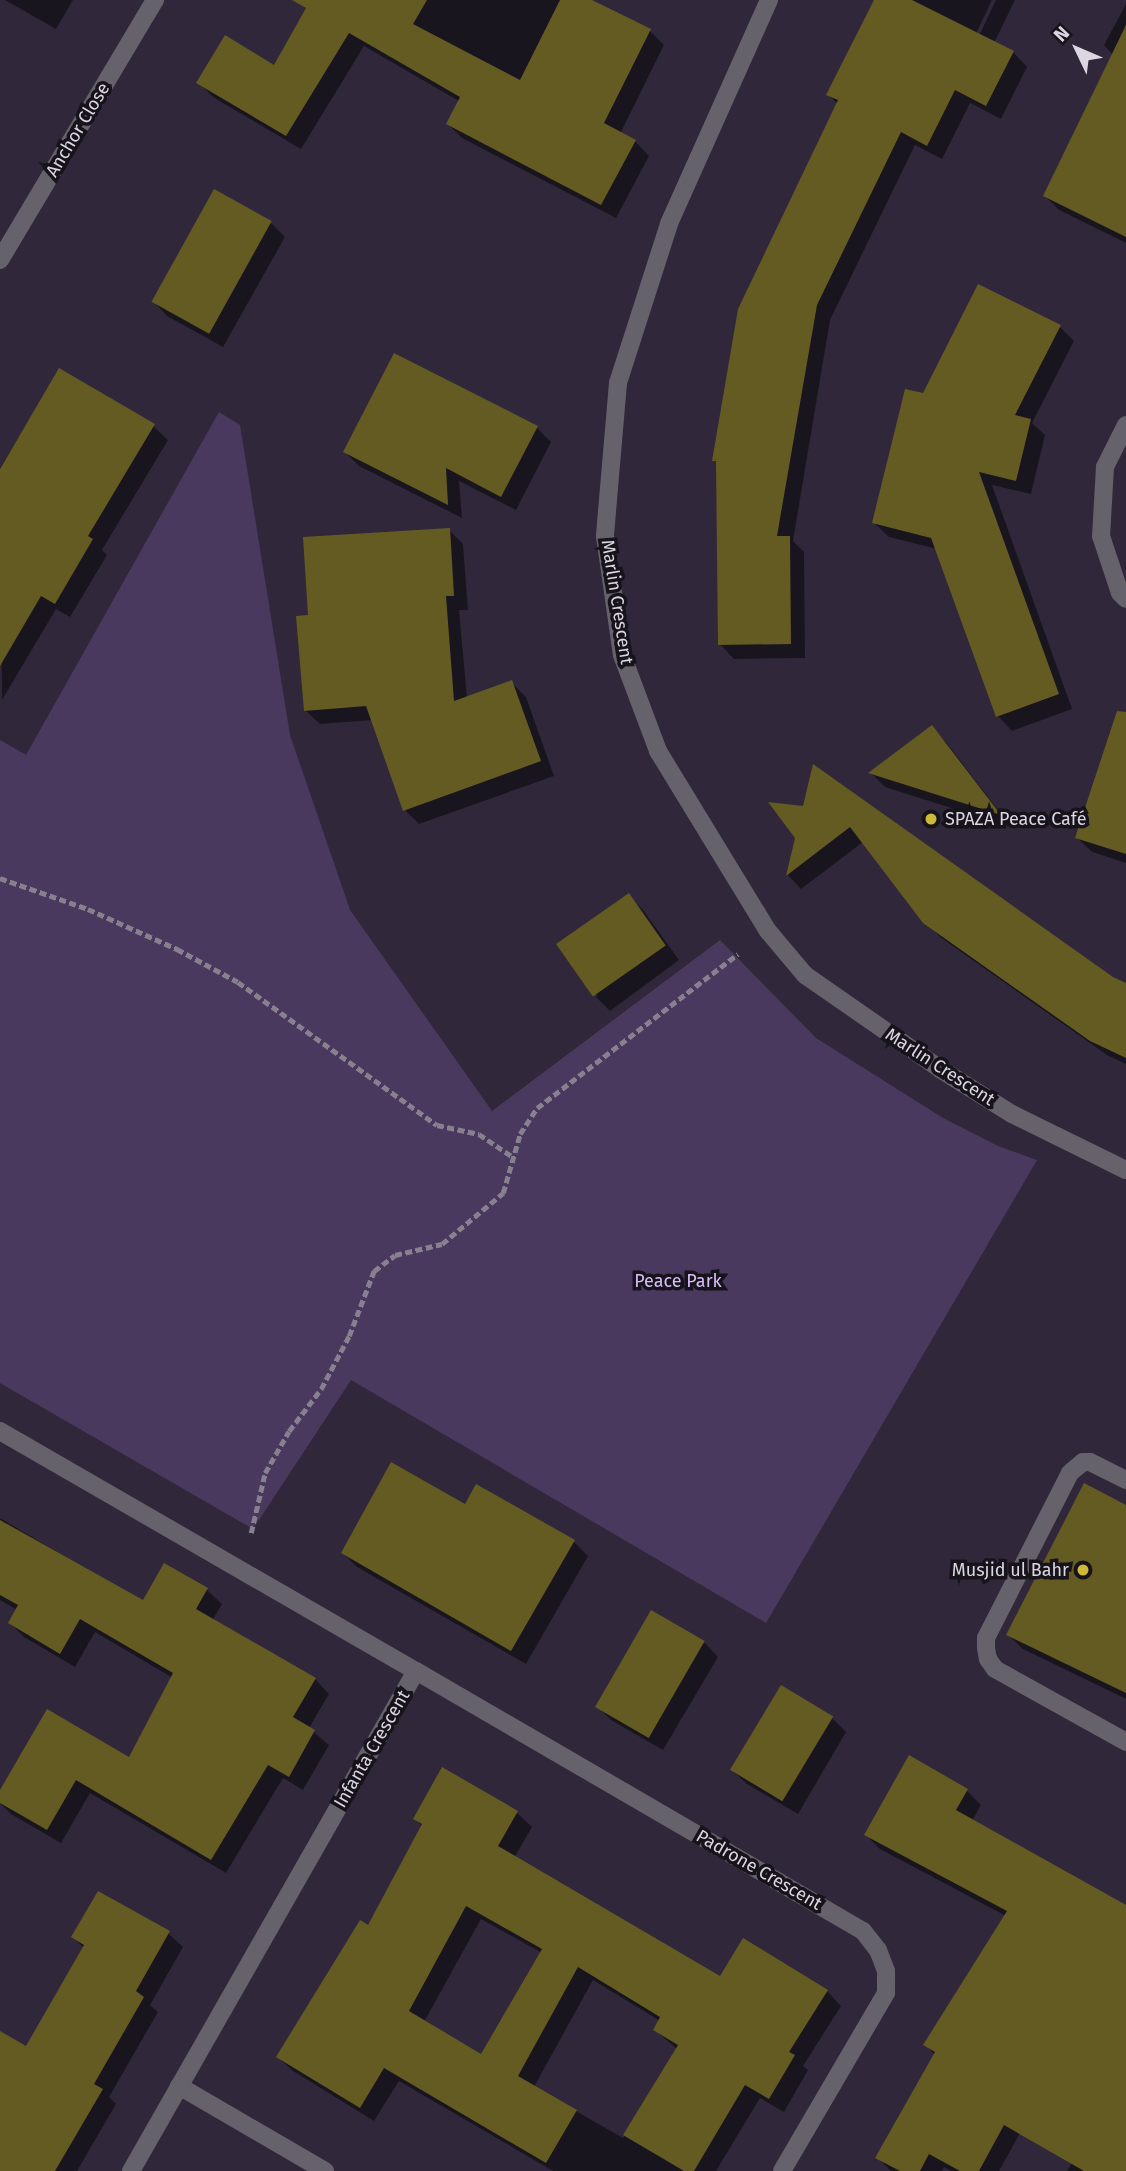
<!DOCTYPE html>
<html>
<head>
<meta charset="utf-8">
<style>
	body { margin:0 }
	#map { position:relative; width:1126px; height:2171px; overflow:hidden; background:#30283a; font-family:"Fira Sans",sans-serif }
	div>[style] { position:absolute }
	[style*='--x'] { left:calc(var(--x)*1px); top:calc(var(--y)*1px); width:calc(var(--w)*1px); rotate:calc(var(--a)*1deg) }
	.green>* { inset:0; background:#4a395e }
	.shadow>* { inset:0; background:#0007 }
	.building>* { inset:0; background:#645b22; transform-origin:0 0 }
	.path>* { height:4.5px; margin-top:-2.25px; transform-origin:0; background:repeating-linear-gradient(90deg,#86808f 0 7px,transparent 0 10.5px) }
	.lane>* { height:18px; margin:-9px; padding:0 9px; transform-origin:9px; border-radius:9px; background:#66626b }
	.street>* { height:18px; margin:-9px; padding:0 9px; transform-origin:9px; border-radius:9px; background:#66626b }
	.dots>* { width:19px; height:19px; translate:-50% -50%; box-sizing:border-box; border:4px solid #16131b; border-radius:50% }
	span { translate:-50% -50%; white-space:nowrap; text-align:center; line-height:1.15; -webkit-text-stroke:7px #16131b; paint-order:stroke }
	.street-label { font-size:18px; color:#dbd6e2 }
	.poi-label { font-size:18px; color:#dbd6e2 }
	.left { translate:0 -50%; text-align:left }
	.right { translate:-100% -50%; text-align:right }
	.park-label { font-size:18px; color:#d8bdf9 }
	.north { position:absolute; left:1042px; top:14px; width:70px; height:70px; -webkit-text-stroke:5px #16131b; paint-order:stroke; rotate:314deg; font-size:19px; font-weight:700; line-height:28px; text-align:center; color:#dbd6e2 }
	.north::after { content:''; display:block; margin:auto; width:24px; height:32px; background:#dbd6e2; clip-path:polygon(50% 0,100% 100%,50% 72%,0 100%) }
</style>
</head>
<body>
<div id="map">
	<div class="green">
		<div style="clip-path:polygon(219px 412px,240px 425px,290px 735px,350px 910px,492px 1111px,720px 940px,816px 1038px,943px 1118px,998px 1146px,1037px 1160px,766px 1623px,351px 1380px,253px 1529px,0 1383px,0 740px,26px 755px)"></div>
	</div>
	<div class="shadow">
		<div style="clip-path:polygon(5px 0,73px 0,56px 29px)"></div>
		<div style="clip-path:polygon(313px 0,588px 0,650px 31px,664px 45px,620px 134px,635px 141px,649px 156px,616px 218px,462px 138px,448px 124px,459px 101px,364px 46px,301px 149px,213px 97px,198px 82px,275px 67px)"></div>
		<div style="clip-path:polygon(876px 0,992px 0,973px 40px,976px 42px,996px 0,1015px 0,994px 43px,1013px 52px,1027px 67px,1001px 119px,970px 103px,942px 159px,915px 145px,830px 320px,793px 541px,804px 552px,805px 658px,734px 659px,720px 644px,718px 464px,714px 460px,838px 104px,828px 94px)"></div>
		<div style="clip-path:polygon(1126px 4px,1126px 243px,1059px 210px,1045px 196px,1113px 55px,1104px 45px)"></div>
		<div style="clip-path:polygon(271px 223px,285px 237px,223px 347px,167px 316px,153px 301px)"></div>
		<div style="clip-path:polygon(1060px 327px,1074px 341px,1032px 423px,1045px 435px,1031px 494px,992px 485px,1072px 709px,1012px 731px,998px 716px,937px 549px,889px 537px,874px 523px,924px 395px)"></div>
		<div style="clip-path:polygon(59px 370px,153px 426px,168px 440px,102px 550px,107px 555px,70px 617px,56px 609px,2px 700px,0 468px)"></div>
		<div style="clip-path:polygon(537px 428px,551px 442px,516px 510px,459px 481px,462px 518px,359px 466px,345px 452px)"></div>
		<div style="clip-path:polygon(449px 530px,463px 544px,468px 610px,459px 610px,467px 698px,511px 682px,526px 697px,554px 776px,419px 824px,405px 810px,373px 720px,320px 724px,305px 710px,309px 616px)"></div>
		<div style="clip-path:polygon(932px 728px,946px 742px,1011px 827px,885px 787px,871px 773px)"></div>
		<div style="clip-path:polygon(1126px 739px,1126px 863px,1092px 852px,1077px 838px)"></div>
		<div style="clip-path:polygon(814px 767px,1112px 979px,1126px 985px,1126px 1064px,1107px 1055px,940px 937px,863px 842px,801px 889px,788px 875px)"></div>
		<div style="clip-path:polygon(629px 895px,643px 910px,679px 960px,610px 1011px,596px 997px)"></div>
		<div style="clip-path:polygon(1126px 1504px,1126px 1699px,1023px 1649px,1008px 1635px)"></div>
		<div style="clip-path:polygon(466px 1506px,574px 1542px,588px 1556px,526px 1664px,357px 1567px,343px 1553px)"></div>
		<div style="clip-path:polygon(0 1518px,143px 1603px,165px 1565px,207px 1590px,222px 1604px,212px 1621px,315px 1679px,329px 1694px,309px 1728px,329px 1745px,303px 1790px,283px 1778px,226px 1873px,90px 1793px,61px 1843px,11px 1814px,0 1803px,0 1793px,129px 1759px,173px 1678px,95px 1632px,75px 1667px,24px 1637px,10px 1623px,17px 1610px,0 1600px)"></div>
		<div style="clip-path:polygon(704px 1642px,718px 1657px,663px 1750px,611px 1720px,597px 1706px)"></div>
		<div style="clip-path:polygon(781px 1687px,832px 1718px,846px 1732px,798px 1814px,747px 1784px,732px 1770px)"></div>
		<div style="clip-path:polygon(evenodd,442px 1769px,517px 1813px,532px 1827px,514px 1858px,720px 1978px,827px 1991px,841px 2006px,803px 2066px,808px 2070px,784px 2112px,760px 2098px,716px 2171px,553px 2171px,399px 2081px,374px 2121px,293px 2071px,278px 2057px,369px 1927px,422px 1826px,415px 1819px,442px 1769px,481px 1919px,542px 1953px,481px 2056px,424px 2022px,481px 1919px,442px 1769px,593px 1980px,660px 2021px,655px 2030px,677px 2049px,623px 2138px,534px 2087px,593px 1980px)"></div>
		<div style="clip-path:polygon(967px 1791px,981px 1805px,972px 1821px,1126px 1908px,1126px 1942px,999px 2171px,951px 2171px,944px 2167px,942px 2171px,891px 2171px,877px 2157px,935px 2055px,926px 2045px,1006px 1916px,880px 1849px,866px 1835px)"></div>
		<div style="clip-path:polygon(168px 1933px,183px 1947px,150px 2005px,158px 2012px,109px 2097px,116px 2104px,77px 2171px,0 2171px,0 2033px,27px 2048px,84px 1948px,73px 1937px)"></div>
		<div style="clip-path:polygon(1126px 2070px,1126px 2171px,1067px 2171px)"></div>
	</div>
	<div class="building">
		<div style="clip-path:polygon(292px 0,427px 0,413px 24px,520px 80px,560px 0,592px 0,651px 29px,604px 123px,636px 140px,601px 205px,446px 124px,460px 97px,349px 33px,286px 136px,196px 83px,225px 35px,274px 65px,306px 8px)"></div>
		<div style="clip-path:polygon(874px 0,912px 0,1014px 51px,986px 106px,955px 90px,927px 146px,901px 132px,817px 305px,777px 536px,790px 536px,791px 644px,718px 645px,716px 461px,712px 461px,738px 309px,838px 100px,826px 95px)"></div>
		<div style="clip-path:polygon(1126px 25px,1126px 237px,1043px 196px)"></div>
		<div style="left:214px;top:189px;width:66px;height:129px;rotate:29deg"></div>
		<div style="clip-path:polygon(978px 284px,1061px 325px,1015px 415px,1031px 419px,1016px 481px,979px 472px,1059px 694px,996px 717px,931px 538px,872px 523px,905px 389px,923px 393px)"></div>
		<div style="clip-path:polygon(394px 353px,538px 426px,501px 497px,446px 468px,448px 505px,343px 452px)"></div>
		<div style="clip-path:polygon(59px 368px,155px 424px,88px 536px,93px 539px,55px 604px,41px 596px,0 666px,0 469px)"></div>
		<div style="clip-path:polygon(450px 528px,454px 596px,446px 596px,454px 701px,512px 680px,541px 761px,403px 811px,366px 706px,304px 711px,296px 616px,308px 615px,303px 537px)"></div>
		<div style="clip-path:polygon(1117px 711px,1126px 712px,1126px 854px,1075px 838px)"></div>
		<div style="clip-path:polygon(932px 725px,1001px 815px,868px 773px)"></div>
		<div style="clip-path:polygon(813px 764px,1113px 977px,1126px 983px,1126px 1058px,1090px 1041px,923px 923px,850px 827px,786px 876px,795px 838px,768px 802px,803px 806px)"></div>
		<div style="left:629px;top:893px;width:64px;height:89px;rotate:55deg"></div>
		<div style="clip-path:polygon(391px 1462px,465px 1504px,476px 1484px,575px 1540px,511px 1651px,341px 1553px)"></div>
		<div style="clip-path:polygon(1084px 1483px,1126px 1505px,1126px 1693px,1006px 1635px)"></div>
		<div style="clip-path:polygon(0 1520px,143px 1600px,164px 1563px,208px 1588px,196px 1609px,316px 1678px,293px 1717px,315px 1730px,289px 1777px,268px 1765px,211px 1860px,76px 1780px,47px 1830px,0 1803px,0 1790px,47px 1709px,129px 1757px,173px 1673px,80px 1619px,60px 1654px,8px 1623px,18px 1605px,0 1595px)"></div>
		<div style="left:651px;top:1610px;width:62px;height:112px;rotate:30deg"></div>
		<div style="left:781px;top:1685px;width:61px;height:99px;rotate:31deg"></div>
		<div style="clip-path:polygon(909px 1755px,968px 1789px,956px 1810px,1126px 1905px,1126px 2171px,1084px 2171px,1004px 2125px,979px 2171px,960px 2171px,929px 2154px,920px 2171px,900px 2171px,875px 2158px,935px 2052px,923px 2045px,1007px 1911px,864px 1835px)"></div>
		<div style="clip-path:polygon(evenodd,442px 1767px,518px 1811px,498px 1846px,720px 1976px,743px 1938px,828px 1990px,789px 2052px,795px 2055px,769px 2099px,745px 2085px,694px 2171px,684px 2171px,623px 2135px,678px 2045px,653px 2030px,660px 2017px,578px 1967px,518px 2076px,577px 2110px,546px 2163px,384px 2068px,360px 2108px,276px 2057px,360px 1920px,368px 1925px,422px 1824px,413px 1819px,442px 1767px,466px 1906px,542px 1949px,481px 2054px,409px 2011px,466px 1906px)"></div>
		<div style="clip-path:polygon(98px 1891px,170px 1931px,136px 1991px,144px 1997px,94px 2084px,103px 2089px,55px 2171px,0 2171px,0 2031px,26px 2046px,84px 1945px,71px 1937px)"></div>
	</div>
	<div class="path">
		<div style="--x:0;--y:878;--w:93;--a:19.4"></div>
		<div style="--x:88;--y:909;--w:98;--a:24.2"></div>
		<div style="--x:177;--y:949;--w:69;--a:28.4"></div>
		<div style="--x:238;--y:982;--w:245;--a:35.7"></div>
		<div style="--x:437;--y:1125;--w:43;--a:12.1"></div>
		<div style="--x:479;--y:1134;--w:41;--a:34.1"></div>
		<div style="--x:251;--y:1533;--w:62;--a:-76.9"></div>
		<div style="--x:265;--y:1473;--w:48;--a:-60.3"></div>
		<div style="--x:289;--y:1431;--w:53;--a:-52.7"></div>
		<div style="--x:321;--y:1389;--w:60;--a:-62.2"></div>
		<div style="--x:349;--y:1336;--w:70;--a:-69"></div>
		<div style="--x:374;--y:1271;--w:26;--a:-37"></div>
		<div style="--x:395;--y:1255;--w:48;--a:-13.2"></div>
		<div style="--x:442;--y:1244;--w:80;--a:-39.9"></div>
		<div style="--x:503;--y:1193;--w:61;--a:-73.9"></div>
		<div style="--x:520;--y:1134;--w:31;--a:-57"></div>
		<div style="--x:537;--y:1108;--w:253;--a:-37.5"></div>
	</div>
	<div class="lane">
		<div style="--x:1126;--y:1480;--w:40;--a:-153.4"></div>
		<div style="--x:1090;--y:1462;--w:7;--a:180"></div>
		<div style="--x:1083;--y:1462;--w:17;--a:140"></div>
		<div style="--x:1070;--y:1473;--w:185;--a:117"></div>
		<div style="--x:986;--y:1638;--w:10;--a:90"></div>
		<div style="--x:986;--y:1648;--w:11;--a:80"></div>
		<div style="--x:988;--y:1659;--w:12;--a:55"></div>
		<div style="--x:995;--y:1669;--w:150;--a:29.1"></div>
	</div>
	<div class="street">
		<div style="--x:769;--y:0;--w:245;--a:114.1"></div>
		<div style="--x:669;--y:224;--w:167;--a:107.8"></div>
		<div style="--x:618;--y:383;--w:154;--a:94.9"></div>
		<div style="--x:605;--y:536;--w:120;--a:81.9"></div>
		<div style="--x:622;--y:655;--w:103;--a:69.4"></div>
		<div style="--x:658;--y:751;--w:211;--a:58.6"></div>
		<div style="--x:768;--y:931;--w:57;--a:49.9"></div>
		<div style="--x:805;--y:975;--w:165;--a:34.8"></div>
		<div style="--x:940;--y:1069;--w:85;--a:32"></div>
		<div style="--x:1012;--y:1114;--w:127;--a:26.2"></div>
		<div style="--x:0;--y:260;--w:303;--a:-59.2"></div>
		<div style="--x:1126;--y:425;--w:47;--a:116.6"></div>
		<div style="--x:1105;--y:467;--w:69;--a:93.3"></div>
		<div style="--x:1101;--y:536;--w:60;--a:71.6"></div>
		<div style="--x:1120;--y:593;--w:8;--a:45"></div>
		<div style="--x:0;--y:1431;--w:480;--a:30"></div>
		<div style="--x:416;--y:1671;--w:576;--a:119.68"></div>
		<div style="--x:416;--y:1671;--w:517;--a:30.18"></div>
		<div style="--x:863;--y:1931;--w:24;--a:52"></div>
		<div style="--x:878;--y:1950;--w:22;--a:69"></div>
		<div style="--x:886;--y:1971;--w:22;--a:90"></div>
		<div style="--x:886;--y:1993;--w:206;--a:120.3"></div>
		<div style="--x:179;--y:2086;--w:169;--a:30.2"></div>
	</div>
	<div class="dots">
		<div style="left:931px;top:819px;background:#ccb938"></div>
		<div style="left:1083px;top:1570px;background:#ccb938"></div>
	</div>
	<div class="street-label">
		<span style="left:78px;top:130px;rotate:-59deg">Anchor Close</span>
		<span style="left:617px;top:602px;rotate:81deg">Marlin Crescent</span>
		<span style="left:940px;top:1067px;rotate:33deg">Marlin Crescent</span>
		<span style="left:372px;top:1749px;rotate:-60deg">Infanta Crescent</span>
		<span style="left:759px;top:1870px;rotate:30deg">Padrone Crescent</span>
	</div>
	<div class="poi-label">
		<span class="left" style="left:945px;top:819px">SPAZA Peace Café</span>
		<span class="right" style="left:1069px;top:1570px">Musjid ul Bahr</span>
	</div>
	<div class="park-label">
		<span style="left:678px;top:1281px">Peace Park</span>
	</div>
	<div class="north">N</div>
</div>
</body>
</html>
